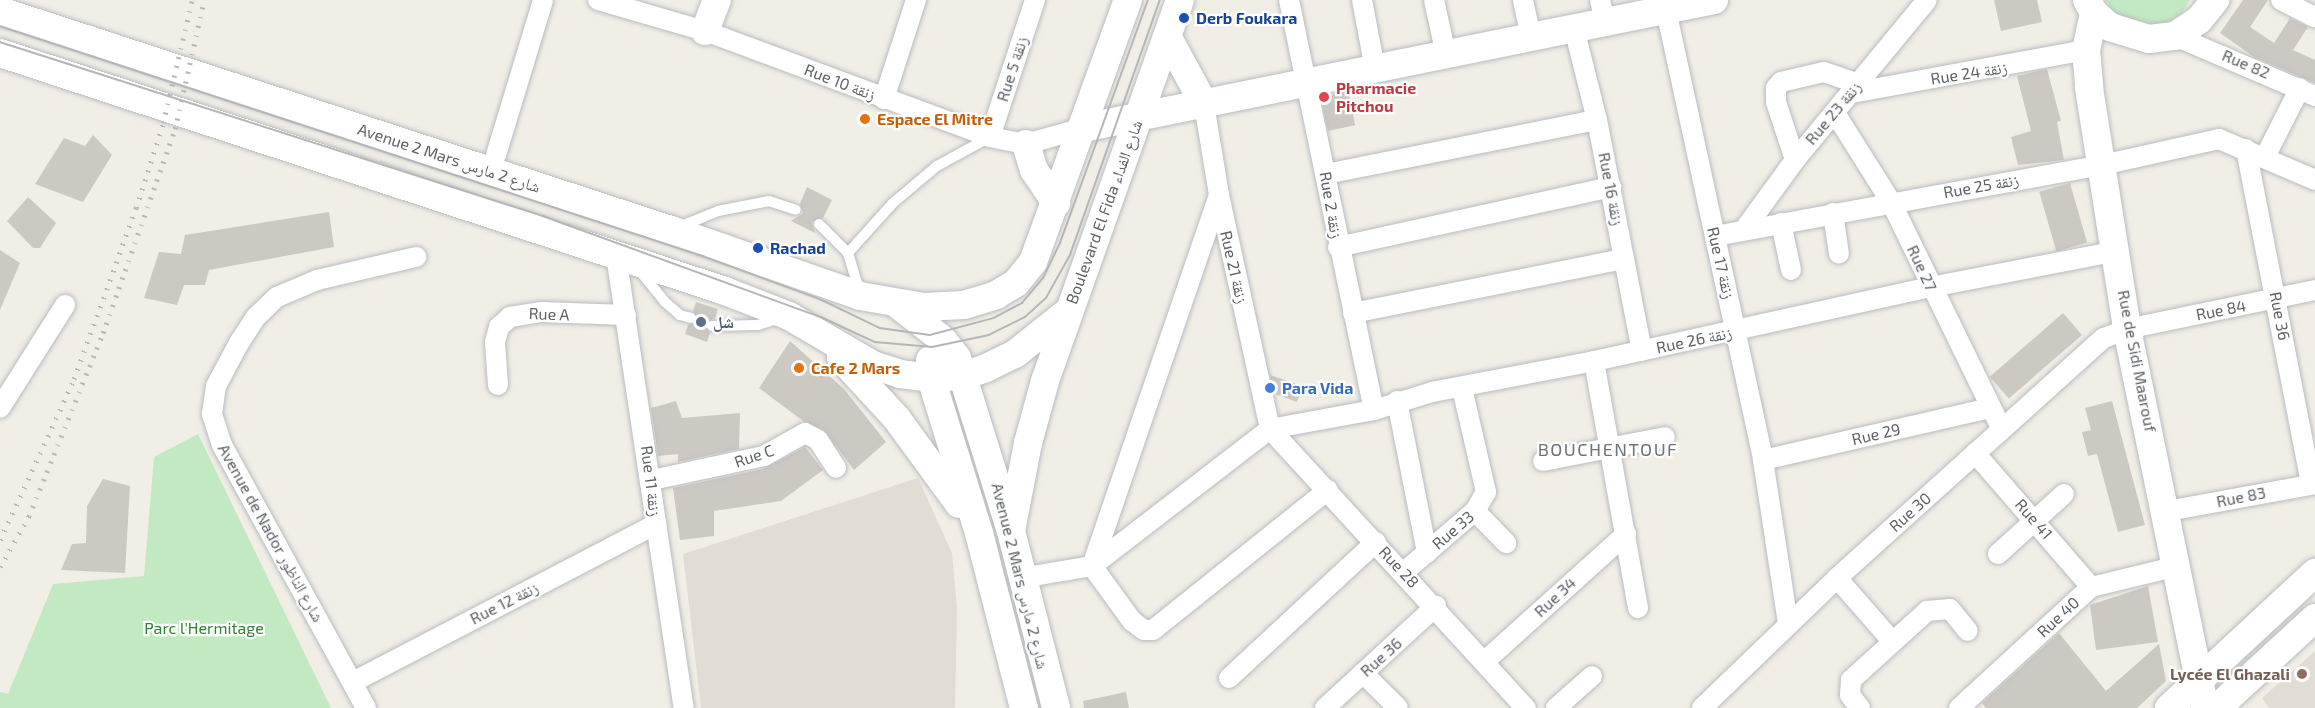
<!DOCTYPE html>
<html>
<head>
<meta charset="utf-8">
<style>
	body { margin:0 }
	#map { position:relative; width:2315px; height:708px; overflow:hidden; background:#f1eee6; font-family:"Exo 2","Noto Naskh Arabic",sans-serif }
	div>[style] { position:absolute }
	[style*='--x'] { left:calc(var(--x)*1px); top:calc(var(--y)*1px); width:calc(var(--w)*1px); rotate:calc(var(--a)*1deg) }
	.education>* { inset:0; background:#e1ddd4 }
	.green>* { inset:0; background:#c3e9c2 }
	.building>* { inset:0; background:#ccc9c3; transform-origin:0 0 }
	.roads { filter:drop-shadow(0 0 2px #b8bcc0) drop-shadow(0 0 2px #b8bcc0) }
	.lane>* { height:10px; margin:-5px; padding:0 5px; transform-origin:5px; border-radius:5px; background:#fff }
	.street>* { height:20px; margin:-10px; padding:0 10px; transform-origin:10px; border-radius:10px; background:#fff }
	.secondary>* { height:28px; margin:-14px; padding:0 14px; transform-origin:14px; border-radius:14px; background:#fff }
	.tram>* { height:1.5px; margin:-0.75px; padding:0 0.75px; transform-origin:0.75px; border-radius:0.75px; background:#b5b6b7 }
	.rail>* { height:4.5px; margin-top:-2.25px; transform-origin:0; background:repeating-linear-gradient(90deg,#b5b6b7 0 1.5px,transparent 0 9.5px) }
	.dots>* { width:16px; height:16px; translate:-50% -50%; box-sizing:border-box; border:3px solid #fff; border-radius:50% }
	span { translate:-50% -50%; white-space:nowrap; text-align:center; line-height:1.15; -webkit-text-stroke:4.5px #fff; paint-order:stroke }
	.transit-label { font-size:16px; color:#164399; font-weight:700 }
	.left { translate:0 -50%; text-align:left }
	.street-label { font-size:16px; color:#5e6267 }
	.health-label { font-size:16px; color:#be3a42; font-weight:700 }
	.food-label { font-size:16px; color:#c56008; font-weight:700 }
	.service-label { font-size:16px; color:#4e5e75; font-weight:700 }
	.shop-label { font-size:16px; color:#366cbe; font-weight:700 }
	.park-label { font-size:16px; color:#308332 }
	.education-label { font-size:16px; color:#785e54; font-weight:700 }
	.right { translate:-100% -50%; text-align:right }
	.neighbourhood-label { font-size:18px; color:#6e7479; letter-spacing:1.5px }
</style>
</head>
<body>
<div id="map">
	<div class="education">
		<div style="clip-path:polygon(918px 478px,952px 553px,957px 609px,955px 708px,701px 708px,683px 554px)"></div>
		<div style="clip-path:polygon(2315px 651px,2315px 708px,2269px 708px,2262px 698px)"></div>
	</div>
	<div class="green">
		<div style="clip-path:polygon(2106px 0,2190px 0,2182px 13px,2158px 29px,2117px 18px)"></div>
		<div style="clip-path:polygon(198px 434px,331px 708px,0 708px,0 692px,8px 694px,53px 584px,144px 576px,154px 457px)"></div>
	</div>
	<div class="building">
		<div style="clip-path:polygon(1994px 0,2037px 0,2042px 22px,2001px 31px)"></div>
		<div style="clip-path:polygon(2243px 0,2268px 0,2250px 27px,2274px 43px,2290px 18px,2308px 27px,2293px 50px,2315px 60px,2315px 83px,2254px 57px,2220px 33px)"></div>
		<div style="clip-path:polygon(2047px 69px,2061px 121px,2057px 122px,2064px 160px,2018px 165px,2011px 137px,2031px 131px,2017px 76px)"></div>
		<div style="left:1348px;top:91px;width:35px;height:28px;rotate:78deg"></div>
		<div style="clip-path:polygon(93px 135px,112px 155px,83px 202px,35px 184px,64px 138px,85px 146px)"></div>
		<div style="left:2070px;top:183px;width:62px;height:32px;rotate:74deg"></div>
		<div style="clip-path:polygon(807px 187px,832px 200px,823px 218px,812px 222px,815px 233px,791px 221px,803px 213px,800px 204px)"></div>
		<div style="clip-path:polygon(28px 197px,56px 223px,40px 248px,33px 248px,7px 221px)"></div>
		<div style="clip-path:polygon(329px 212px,334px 247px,209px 270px,205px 285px,184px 285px,177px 305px,144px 298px,159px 252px,181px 254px,185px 235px)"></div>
		<div style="clip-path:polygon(0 250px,20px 263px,0 310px)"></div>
		<div style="clip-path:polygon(696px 302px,718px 309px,715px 318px,705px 323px,710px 333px,707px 342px,685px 334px,688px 325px,698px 321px,693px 311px)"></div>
		<div style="left:2063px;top:313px;width:29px;height:97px;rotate:49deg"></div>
		<div style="clip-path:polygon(790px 341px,844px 389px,886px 442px,854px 470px,824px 430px,803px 421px,759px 388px)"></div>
		<div style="clip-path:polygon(1270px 375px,1303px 386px,1297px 402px,1275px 394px)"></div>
		<div style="clip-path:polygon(676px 401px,682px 418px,740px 413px,739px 449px,678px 462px,678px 454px,658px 456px,651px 408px)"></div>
		<div style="clip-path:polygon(2112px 401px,2145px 525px,2118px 532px,2097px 454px,2088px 456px,2082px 432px,2091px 430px,2085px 408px)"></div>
		<div style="clip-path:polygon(805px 447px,823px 470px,781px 501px,714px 511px,714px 536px,680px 540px,673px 488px,763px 469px)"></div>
		<div style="clip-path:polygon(103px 479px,130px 486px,125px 573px,61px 570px,72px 544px,86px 543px,87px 506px)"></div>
		<div style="clip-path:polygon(2148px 586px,2158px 642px,2096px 650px,2090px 605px)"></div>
		<div style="clip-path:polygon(2059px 633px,2106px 691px,2159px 644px,2166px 681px,2137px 708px,1986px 708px,1982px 703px)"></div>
		<div style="clip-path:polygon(1126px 692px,1129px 708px,1084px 708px,1083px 701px)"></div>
	</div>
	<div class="roads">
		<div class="lane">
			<div style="--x:819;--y:224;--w:41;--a:45"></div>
			<div style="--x:848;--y:253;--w:42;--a:73.3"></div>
			<div style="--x:679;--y:227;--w:42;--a:-22.3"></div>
			<div style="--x:718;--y:211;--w:52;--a:-11.1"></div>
			<div style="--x:769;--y:201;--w:28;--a:18"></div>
			<div style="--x:848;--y:253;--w:67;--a:-48"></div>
			<div style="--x:893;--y:203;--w:57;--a:-40.1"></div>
			<div style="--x:937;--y:166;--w:60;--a:-28.7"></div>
			<div style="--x:640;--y:271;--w:40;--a:51"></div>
			<div style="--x:665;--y:302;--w:20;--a:41"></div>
			<div style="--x:680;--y:315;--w:11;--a:15"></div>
			<div style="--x:712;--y:326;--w:46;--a:-1.2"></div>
			<div style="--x:758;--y:325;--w:23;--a:-18"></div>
		</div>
		<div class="street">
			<div style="--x:598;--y:0;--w:111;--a:16.2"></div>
			<div style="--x:705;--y:31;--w:304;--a:20.4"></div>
			<div style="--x:990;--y:137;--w:37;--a:11"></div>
			<div style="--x:1026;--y:144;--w:59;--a:-15.7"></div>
			<div style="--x:1289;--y:0;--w:419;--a:78.3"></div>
			<div style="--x:1362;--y:0;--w:70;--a:79.3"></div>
			<div style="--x:1434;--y:0;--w:56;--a:77.7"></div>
			<div style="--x:1523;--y:0;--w:38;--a:78"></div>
			<div style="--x:1600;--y:0;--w:23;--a:77"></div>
			<div style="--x:1668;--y:0;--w:10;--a:101"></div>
			<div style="--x:1666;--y:10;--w:460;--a:77.8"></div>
			<div style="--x:1763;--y:460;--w:165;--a:81.3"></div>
			<div style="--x:2281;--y:0;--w:38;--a:27"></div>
			<div style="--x:1574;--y:28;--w:95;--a:76"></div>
			<div style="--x:1597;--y:120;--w:235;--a:79"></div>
			<div style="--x:2175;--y:36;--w:152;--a:23.2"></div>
			<div style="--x:1851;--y:93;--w:239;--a:-10.4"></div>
			<div style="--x:884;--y:99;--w:104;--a:-72.1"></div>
			<div style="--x:1204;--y:104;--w:92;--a:80.6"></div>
			<div style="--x:1219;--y:195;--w:239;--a:77.7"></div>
			<div style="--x:1835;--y:113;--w:105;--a:57.8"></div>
			<div style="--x:1891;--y:202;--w:251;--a:64"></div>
			<div style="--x:990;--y:137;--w:144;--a:-71.8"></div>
			<div style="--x:2246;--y:149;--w:341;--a:79"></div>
			<div style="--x:496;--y:155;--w:162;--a:-73.1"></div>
			<div style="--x:2265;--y:157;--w:77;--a:-63.1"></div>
			<div style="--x:1795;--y:160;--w:61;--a:-108.1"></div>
			<div style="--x:1776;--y:102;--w:14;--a:-90"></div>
			<div style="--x:1776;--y:88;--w:8;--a:-50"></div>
			<div style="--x:1781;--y:82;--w:44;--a:-13.1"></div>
			<div style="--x:1824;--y:72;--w:36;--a:19"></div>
			<div style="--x:1326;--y:174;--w:276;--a:-11.3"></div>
			<div style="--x:1219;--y:195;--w:392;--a:108.9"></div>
			<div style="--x:1092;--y:566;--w:68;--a:54"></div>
			<div style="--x:1132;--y:621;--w:15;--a:37"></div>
			<div style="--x:1144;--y:630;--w:9;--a:0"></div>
			<div style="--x:1153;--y:630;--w:224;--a:-38.7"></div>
			<div style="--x:1833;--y:213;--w:41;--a:81.7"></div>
			<div style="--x:1781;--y:223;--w:48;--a:78"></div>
			<div style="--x:1744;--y:230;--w:87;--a:-53.9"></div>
			<div style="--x:1795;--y:160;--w:207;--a:-50.5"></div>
			<div style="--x:1715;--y:236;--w:393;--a:-10.4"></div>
			<div style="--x:2102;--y:165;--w:120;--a:-12.5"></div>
			<div style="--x:2219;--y:139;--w:104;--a:23.1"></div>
			<div style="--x:1338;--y:247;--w:280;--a:-12.4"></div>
			<div style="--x:616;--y:255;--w:458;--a:81.5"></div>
			<div style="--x:1353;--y:313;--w:276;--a:-11.3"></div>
			<div style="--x:1594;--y:361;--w:251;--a:79.9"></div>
			<div style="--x:498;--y:385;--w:43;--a:-94"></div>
			<div style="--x:495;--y:342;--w:16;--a:-75"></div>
			<div style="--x:499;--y:327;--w:15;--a:-42"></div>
			<div style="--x:510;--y:317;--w:32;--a:-9"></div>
			<div style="--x:542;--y:312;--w:84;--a:2"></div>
			<div style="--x:1397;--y:401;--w:155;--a:78.8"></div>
			<div style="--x:0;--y:408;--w:122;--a:-57.7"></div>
			<div style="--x:1270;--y:429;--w:379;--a:47.5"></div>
			<div style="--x:1975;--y:453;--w:177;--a:49.1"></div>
			<div style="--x:1763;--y:460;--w:233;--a:-12.9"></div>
			<div style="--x:1543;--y:461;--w:124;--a:-11.1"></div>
			<div style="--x:652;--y:480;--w:115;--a:-12.1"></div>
			<div style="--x:764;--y:456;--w:47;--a:-29.3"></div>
			<div style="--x:805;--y:433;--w:15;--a:28"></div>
			<div style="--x:818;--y:440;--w:33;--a:57"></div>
			<div style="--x:1475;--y:511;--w:45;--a:45.9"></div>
			<div style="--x:2167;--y:511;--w:150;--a:-10.3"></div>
			<div style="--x:1998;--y:554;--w:89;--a:-42.3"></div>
			<div style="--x:1404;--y:572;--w:94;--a:-40.7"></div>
			<div style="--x:1475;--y:511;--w:22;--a:-60"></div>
			<div style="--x:1486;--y:492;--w:107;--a:-103"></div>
			<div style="--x:1021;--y:578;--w:72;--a:-9.6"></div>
			<div style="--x:1092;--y:566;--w:225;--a:-37.6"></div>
			<div style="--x:1270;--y:429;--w:106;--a:-10.4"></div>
			<div style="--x:1374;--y:410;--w:61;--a:-17.2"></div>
			<div style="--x:1432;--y:392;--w:165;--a:-10.8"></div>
			<div style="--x:1594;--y:361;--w:345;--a:-12.4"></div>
			<div style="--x:1931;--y:287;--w:190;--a:-10.9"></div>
			<div style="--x:1837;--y:578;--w:82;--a:48.9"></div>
			<div style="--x:1485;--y:661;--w:190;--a:-42"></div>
			<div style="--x:1363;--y:673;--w:49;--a:45"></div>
			<div style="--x:1229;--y:678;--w:200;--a:-42.8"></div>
			<div style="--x:353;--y:682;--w:342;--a:-27.5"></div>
			<div style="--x:366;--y:708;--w:300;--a:-118.7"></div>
			<div style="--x:222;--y:445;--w:33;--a:-108"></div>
			<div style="--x:212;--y:414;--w:28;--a:-82"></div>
			<div style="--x:216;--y:386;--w:49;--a:-61.9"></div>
			<div style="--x:239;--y:343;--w:31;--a:-57"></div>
			<div style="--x:256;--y:317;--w:29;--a:-44"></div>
			<div style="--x:277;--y:297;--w:43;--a:-23"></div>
			<div style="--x:317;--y:280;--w:102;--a:-13.1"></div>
			<div style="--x:1325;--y:708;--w:151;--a:-42.6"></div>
			<div style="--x:1556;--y:708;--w:48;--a:-41.6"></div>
			<div style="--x:1702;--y:708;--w:187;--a:-43.9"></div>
			<div style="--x:1837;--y:578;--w:359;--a:-42"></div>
			<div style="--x:2104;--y:338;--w:25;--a:-21"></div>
			<div style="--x:2127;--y:329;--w:192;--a:-11.7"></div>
			<div style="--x:1860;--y:708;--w:16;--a:-128"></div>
			<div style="--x:1850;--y:695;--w:15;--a:-86"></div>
			<div style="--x:1851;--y:680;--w:103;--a:-42.2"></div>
			<div style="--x:1927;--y:611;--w:23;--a:-5"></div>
			<div style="--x:1950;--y:609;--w:28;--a:51"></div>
			<div style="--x:1959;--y:708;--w:179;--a:-42.5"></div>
			<div style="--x:2091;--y:587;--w:89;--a:-13.6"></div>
		</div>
		<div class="secondary">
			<div style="--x:2087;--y:0;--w:15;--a:62"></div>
			<div style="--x:2094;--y:13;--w:21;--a:41"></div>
			<div style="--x:2110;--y:27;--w:41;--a:17.1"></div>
			<div style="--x:2149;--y:39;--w:26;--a:-7"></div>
			<div style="--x:2175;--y:36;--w:29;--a:-34"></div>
			<div style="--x:2199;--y:20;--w:26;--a:-51"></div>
			<div style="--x:0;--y:11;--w:706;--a:18.08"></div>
			<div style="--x:671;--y:230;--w:200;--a:19.2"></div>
			<div style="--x:860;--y:296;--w:65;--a:9.8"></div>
			<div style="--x:924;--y:307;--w:40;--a:-2.9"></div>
			<div style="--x:964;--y:305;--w:34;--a:-17"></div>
			<div style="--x:996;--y:295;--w:23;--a:-31"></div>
			<div style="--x:1016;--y:283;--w:27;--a:-51"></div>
			<div style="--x:1033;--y:262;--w:279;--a:-70.1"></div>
			<div style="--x:2094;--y:13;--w:38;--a:102"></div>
			<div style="--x:2086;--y:50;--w:38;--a:85"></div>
			<div style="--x:2089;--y:88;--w:244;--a:81"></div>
			<div style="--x:2127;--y:329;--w:387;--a:78.4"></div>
			<div style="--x:705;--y:31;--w:33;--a:-69"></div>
			<div style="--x:1167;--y:36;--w:77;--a:61.4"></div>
			<div style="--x:0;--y:53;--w:763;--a:18.17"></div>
			<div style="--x:725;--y:291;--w:69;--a:21.3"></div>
			<div style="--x:789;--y:316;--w:97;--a:30.3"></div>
			<div style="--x:873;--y:365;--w:28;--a:18"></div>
			<div style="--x:900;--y:374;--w:31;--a:7"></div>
			<div style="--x:931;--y:378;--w:32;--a:-4"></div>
			<div style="--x:963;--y:376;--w:24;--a:-19"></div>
			<div style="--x:986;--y:368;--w:32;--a:-26"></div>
			<div style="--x:1015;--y:354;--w:69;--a:-38.5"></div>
			<div style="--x:1083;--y:128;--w:644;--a:-11.47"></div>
			<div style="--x:1026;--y:144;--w:27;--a:73"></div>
			<div style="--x:1034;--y:170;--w:40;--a:56"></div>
			<div style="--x:897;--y:304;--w:58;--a:38"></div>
			<div style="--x:943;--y:340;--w:23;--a:52"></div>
			<div style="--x:957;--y:358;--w:181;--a:72.7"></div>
			<div style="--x:1011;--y:531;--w:183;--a:75.7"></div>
			<div style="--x:841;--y:358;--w:83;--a:47.4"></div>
			<div style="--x:897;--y:419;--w:105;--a:53.9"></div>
			<div style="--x:930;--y:360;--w:18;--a:87"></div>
			<div style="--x:931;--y:378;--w:162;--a:72.8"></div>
			<div style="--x:979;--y:533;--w:181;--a:75.6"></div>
			<div style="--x:1011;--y:531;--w:90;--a:-79.1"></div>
			<div style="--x:1028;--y:443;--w:64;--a:-74.7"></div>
			<div style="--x:1045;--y:381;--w:404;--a:-70.5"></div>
			<div style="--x:2169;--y:708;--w:199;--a:-42.8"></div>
			<div style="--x:2217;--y:708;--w:133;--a:-42.6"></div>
		</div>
	</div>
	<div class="tram">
		<div style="--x:0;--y:26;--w:740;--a:18.12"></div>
		<div style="--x:703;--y:256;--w:125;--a:20.2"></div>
		<div style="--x:820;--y:299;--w:67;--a:25.8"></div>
		<div style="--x:880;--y:328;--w:50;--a:8"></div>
		<div style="--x:930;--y:335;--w:66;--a:-14.9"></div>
		<div style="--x:994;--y:318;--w:32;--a:-28"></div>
		<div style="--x:1022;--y:303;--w:33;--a:-50"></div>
		<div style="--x:1043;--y:278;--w:39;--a:-64"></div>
		<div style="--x:1060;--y:243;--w:258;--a:-70.1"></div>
		<div style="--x:0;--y:42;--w:570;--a:17.77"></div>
		<div style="--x:543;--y:216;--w:296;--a:20"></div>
		<div style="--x:821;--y:317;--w:60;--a:24.8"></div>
		<div style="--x:875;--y:342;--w:57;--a:5"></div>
		<div style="--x:932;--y:347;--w:58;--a:-11.9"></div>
		<div style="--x:989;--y:335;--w:40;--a:-26.6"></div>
		<div style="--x:1025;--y:317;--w:28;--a:-42"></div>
		<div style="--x:1046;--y:298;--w:49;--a:-60.8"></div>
		<div style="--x:1070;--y:255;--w:270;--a:-70.6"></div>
	</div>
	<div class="rail">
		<div style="--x:0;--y:540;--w:177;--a:-65.3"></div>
		<div style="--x:74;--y:379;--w:182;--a:-70.1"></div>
		<div style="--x:136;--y:208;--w:89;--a:-72.4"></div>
		<div style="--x:163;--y:123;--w:126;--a:-76.7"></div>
		<div style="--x:0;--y:567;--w:59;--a:-60.4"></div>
		<div style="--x:29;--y:516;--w:197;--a:-68"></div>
		<div style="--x:103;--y:333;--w:216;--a:-70.6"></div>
		<div style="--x:175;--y:129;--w:132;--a:-77.3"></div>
	</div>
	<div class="dots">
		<div style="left:1184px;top:18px;background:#1a4fb4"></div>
		<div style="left:1324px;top:97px;background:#e0444e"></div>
		<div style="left:865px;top:119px;background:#e8710a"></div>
		<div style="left:758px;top:248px;background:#1a4fb4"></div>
		<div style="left:701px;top:322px;background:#5c6f8a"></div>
		<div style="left:799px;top:368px;background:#e8710a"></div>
		<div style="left:1270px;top:388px;background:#3f7fe0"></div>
		<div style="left:2302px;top:674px;background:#8d6e63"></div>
	</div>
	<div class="transit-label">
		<span class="left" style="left:1196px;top:18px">Derb Foukara</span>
		<span class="left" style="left:770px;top:248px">Rachad</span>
	</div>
	<div class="street-label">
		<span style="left:2246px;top:64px;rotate:23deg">Rue 82</span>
		<span style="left:1012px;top:69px;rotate:-72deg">Rue 5 زنقة</span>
		<span style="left:1969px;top:73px;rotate:-9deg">Rue 24 زنقة</span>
		<span style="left:840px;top:82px;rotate:21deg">Rue 10 زنقة</span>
		<span style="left:1833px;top:113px;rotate:-50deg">Rue 23 زنقة</span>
		<span style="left:449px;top:158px;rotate:18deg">Avenue 2 Mars شارع 2 مارس</span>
		<span style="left:1981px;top:186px;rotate:-10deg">Rue 25 زنقة</span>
		<span style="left:1611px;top:189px;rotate:79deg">Rue 16 زنقة</span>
		<span style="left:1331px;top:205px;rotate:80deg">Rue 2 زنقة</span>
		<span style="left:1104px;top:212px;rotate:-70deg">Boulevard El Fida شارع الفداء</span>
		<span style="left:1721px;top:263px;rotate:77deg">Rue 17 زنقة</span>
		<span style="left:1234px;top:267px;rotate:77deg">Rue 21 زنقة</span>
		<span style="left:1922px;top:268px;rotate:65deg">Rue 27</span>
		<span style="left:2221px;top:310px;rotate:-11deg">Rue 84</span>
		<span style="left:549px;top:314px;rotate:2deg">Rue A</span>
		<span style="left:2280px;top:316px;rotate:79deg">Rue 36</span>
		<span style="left:1694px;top:340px;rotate:-12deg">Rue 26 زنقة</span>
		<span style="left:2137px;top:361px;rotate:79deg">Rue de Sidi Maarouf</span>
		<span style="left:1876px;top:434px;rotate:-13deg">Rue 29</span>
		<span style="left:754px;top:456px;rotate:-19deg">Rue C</span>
		<span style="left:651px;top:481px;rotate:83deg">Rue 11 زنقة</span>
		<span style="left:2241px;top:497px;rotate:-11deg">Rue 83</span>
		<span style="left:1910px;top:512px;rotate:-42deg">Rue 30</span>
		<span style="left:2034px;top:519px;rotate:49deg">Rue 41</span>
		<span style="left:1453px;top:530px;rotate:-41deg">Rue 33</span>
		<span style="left:271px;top:533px;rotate:61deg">Avenue de Nador شارع الناظور</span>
		<span style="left:1399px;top:567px;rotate:47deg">Rue 28</span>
		<span style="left:1020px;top:576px;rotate:76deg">Avenue 2 Mars شارع 2 مارس</span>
		<span style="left:1555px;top:597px;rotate:-43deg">Rue 34</span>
		<span style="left:504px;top:603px;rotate:-27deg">Rue 12 زنقة</span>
		<span style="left:2058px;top:617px;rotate:-43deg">Rue 40</span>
		<span style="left:1381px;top:657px;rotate:-42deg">Rue 36</span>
	</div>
	<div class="health-label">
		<span class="left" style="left:1336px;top:97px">Pharmacie<br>Pitchou</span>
	</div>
	<div class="food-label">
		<span class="left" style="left:877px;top:119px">Espace El Mitre</span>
		<span class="left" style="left:811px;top:368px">Cafe 2 Mars</span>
	</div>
	<div class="service-label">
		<span class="left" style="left:713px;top:322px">شل</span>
	</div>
	<div class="shop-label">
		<span class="left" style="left:1282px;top:388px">Para Vida</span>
	</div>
	<div class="park-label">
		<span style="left:204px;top:628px">Parc l'Hermitage</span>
	</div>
	<div class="education-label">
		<span class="right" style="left:2290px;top:674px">Lycée El Ghazali</span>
	</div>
	<div class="neighbourhood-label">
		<span style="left:1608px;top:449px">BOUCHENTOUF</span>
	</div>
</div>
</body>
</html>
